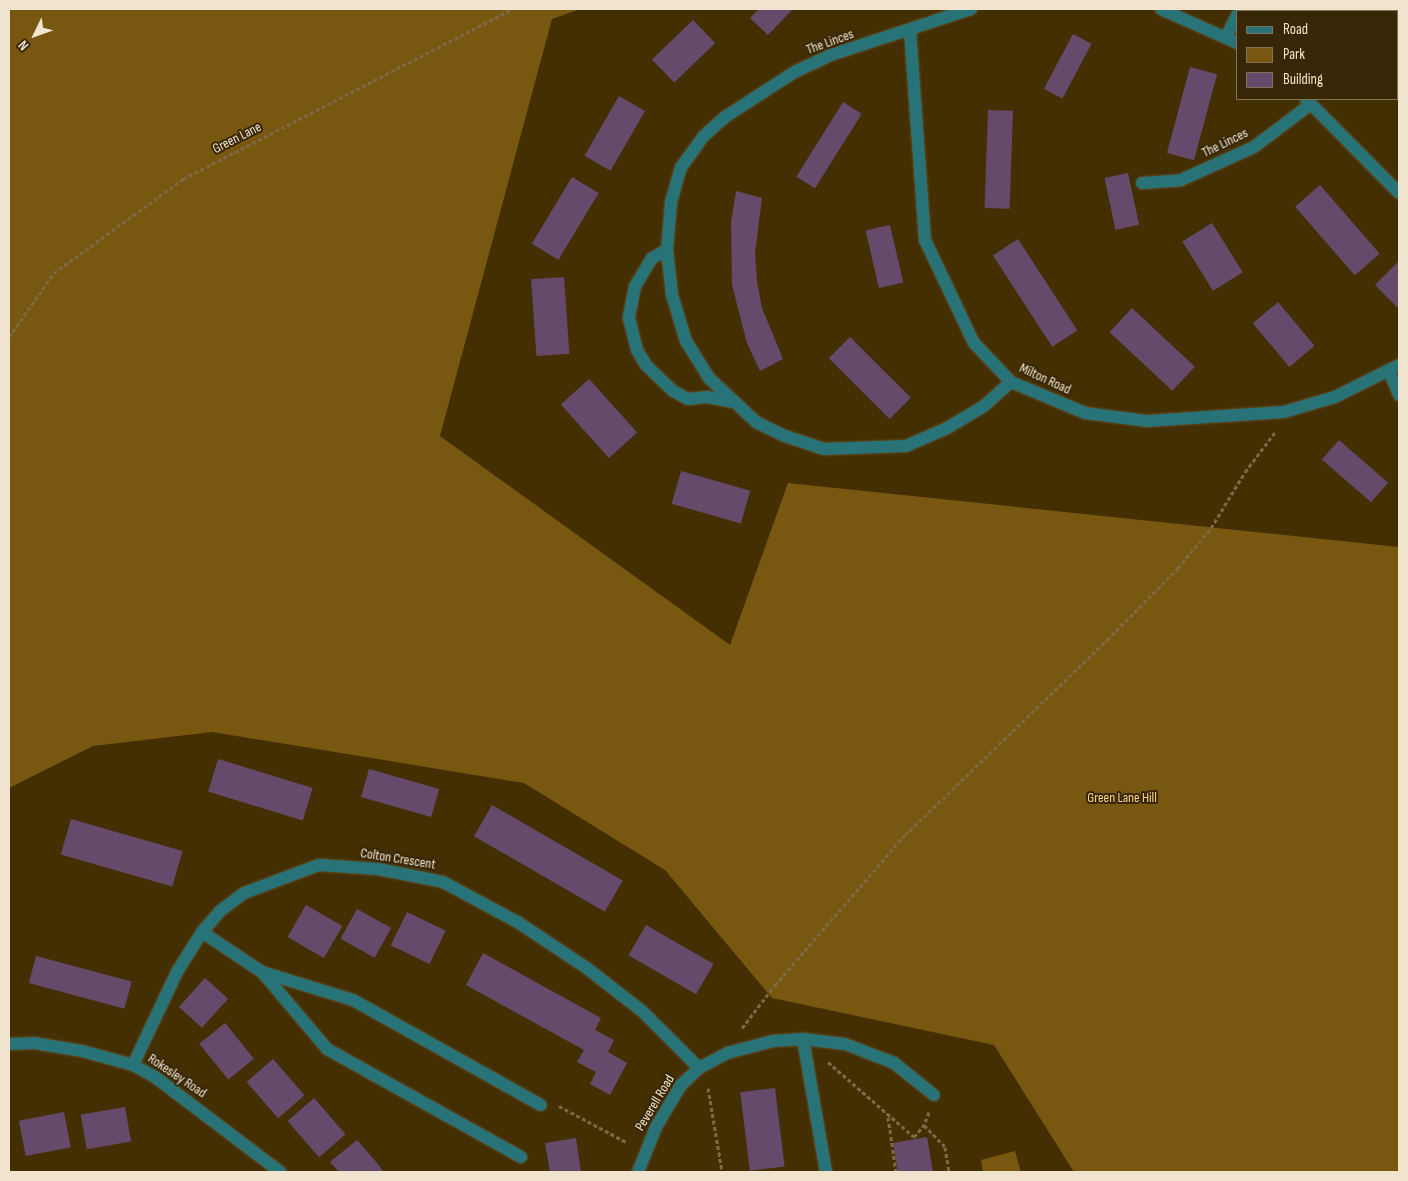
<!DOCTYPE html>
<html>
<head>
<meta charset="utf-8">
<style>
	body { margin:0 }
	#map { position:relative; width:1408px; height:1181px; overflow:hidden; background:#442f03; font-family:"Sofia Sans Condensed",sans-serif }
	div>[style] { position:absolute }
	[style*='--x'] { left:calc(var(--x)*1px); top:calc(var(--y)*1px); width:calc(var(--w)*1px); rotate:calc(var(--a)*1deg) }
	.green>* { inset:0; background:#785711 }
	.building>* { inset:0; background:#664a6c; transform-origin:0 0 }
	.path>* { height:3px; margin-top:-1.5px; transform-origin:0; background:repeating-linear-gradient(90deg,#7c6945 0 4px,transparent 0 6.5px) }
	.roads { filter:drop-shadow(0 0 1px #604c24) drop-shadow(0 0 1px #604c24) }
	.minor>* { height:12px; margin:-6px; padding:0 6px; transform-origin:6px; border-radius:6px; background:#277377 }
	span { translate:-50% -50%; white-space:nowrap; text-align:center; line-height:1.15; -webkit-text-stroke:4px #372707; paint-order:stroke }
	.street-label { font-size:14px; color:#f1e4cf }
	.park-label { font-size:14px; color:#fdd289 }
	.frame { position:absolute; inset:0; border:10px solid #f1e4cf; pointer-events:none }
	.legend { position:absolute; left:1236px; top:10px; width:162px; height:90px; box-sizing:border-box; background:#372707; border:1px solid #817357; margin:0; padding:6px 9px; list-style:none; font-size:15px; color:#f1e4cf }
	.legend li { display:flex; align-items:center; gap:10px; height:25px }
	.legend b { width:25px; border:1px solid #817357 }
	.north { position:absolute; left:10px; top:10px; width:50px; height:50px; -webkit-text-stroke:4px #372707; paint-order:stroke; rotate:228deg; font-size:14px; font-weight:700; line-height:20px; text-align:center; color:#f1e4cf }
	.north::after { content:''; display:block; margin:auto; width:18px; height:22px; background:#f1e4cf; clip-path:polygon(50% 0,100% 100%,50% 72%,0 100%) }
</style>
</head>
<body>
<div id="map">
	<div class="green">
		<div style="clip-path:polygon(9px 9px,580px 9px,552px 19px,440px 436px,730px 645px,788px 483px,1399px 547px,1399px 1172px,1074px 1172px,994px 1045px,772px 998px,665px 870px,524px 783px,212px 732px,93px 746px,9px 788px)"></div>
		<div style="clip-path:polygon(1015px 1151px,1021px 1172px,983px 1172px,981px 1160px)"></div>
	</div>
	<div class="building">
		<div style="clip-path:polygon(759px 9px,793px 9px,768px 35px,750px 18px)"></div>
		<div style="clip-path:polygon(1360px 9px,1389px 9px,1359px 11px)"></div>
		<div style="left:693px;top:20px;width:32px;height:57px;rotate:46deg"></div>
		<div style="left:1073px;top:34px;width:21px;height:62px;rotate:28deg"></div>
		<div style="left:1190px;top:67px;width:28px;height:89px;rotate:15deg"></div>
		<div style="left:619px;top:96px;width:30px;height:69px;rotate:30deg"></div>
		<div style="left:843px;top:102px;width:22px;height:88px;rotate:32deg"></div>
		<div style="left:988px;top:110px;width:25px;height:98px;rotate:2deg"></div>
		<div style="left:1128px;top:173px;width:53px;height:24px;rotate:78deg"></div>
		<div style="left:572px;top:177px;width:31px;height:78px;rotate:31deg"></div>
		<div style="left:1320px;top:185px;width:91px;height:33px;rotate:49deg"></div>
		<div style="clip-path:polygon(736px 191px,762px 198px,755px 253px,757px 281px,762px 308px,783px 359px,760px 371px,747px 343px,732px 285px,731px 222px)"></div>
		<div style="left:1212px;top:223px;width:58px;height:35px;rotate:58deg"></div>
		<div style="left:890px;top:225px;width:59px;height:25px;rotate:77deg"></div>
		<div style="left:1018px;top:239px;width:109px;height:30px;rotate:57deg"></div>
		<div style="clip-path:polygon(1399px 261px,1399px 309px,1375px 285px)"></div>
		<div style="left:564px;top:277px;width:77px;height:33px;rotate:86deg"></div>
		<div style="left:1278px;top:302px;width:57px;height:33px;rotate:50deg"></div>
		<div style="left:1132px;top:308px;width:86px;height:33px;rotate:43deg"></div>
		<div style="left:850px;top:337px;width:86px;height:30px;rotate:45deg"></div>
		<div style="left:589px;top:379px;width:72px;height:38px;rotate:48deg"></div>
		<div style="left:1339px;top:440px;width:65px;height:26px;rotate:41deg"></div>
		<div style="left:681px;top:471px;width:72px;height:34px;rotate:16deg"></div>
		<div style="left:218px;top:759px;width:99px;height:34px;rotate:17deg"></div>
		<div style="left:369px;top:769px;width:73px;height:29px;rotate:16deg"></div>
		<div style="left:492px;top:805px;width:151px;height:36px;rotate:30deg"></div>
		<div style="left:71px;top:819px;width:116px;height:37px;rotate:16deg"></div>
		<div style="left:306px;top:905px;width:42px;height:37px;rotate:30deg"></div>
		<div style="left:357px;top:909px;width:39px;height:34px;rotate:29deg"></div>
		<div style="left:407px;top:912px;width:43px;height:37px;rotate:26deg"></div>
		<div style="left:646px;top:925px;width:78px;height:35px;rotate:30deg"></div>
		<div style="clip-path:polygon(483px 953px,601px 1018px,595px 1030px,614px 1040px,608px 1052px,627px 1063px,610px 1095px,590px 1084px,596px 1072px,577px 1062px,584px 1050px,466px 985px)"></div>
		<div style="left:36px;top:956px;width:99px;height:28px;rotate:15deg"></div>
		<div style="left:205px;top:978px;width:31px;height:39px;rotate:42deg"></div>
		<div style="left:225px;top:1023px;width:46px;height:33px;rotate:51deg"></div>
		<div style="left:273px;top:1059px;width:48px;height:35px;rotate:49deg"></div>
		<div style="left:775px;top:1088px;width:79px;height:35px;rotate:83deg"></div>
		<div style="left:314px;top:1098px;width:48px;height:35px;rotate:49deg"></div>
		<div style="left:125px;top:1107px;width:35px;height:45px;rotate:80deg"></div>
		<div style="left:64px;top:1112px;width:36px;height:46px;rotate:79deg"></div>
		<div style="clip-path:polygon(927px 1137px,933px 1172px,898px 1172px,893px 1143px)"></div>
		<div style="clip-path:polygon(576px 1138px,581px 1172px,550px 1172px,545px 1143px)"></div>
		<div style="clip-path:polygon(357px 1140px,372px 1157px,384px 1172px,339px 1172px,330px 1162px)"></div>
	</div>
	<div class="path">
		<div style="--x:9;--y:337;--w:78;--a:-54.9"></div>
		<div style="--x:54;--y:273;--w:160;--a:-36.1"></div>
		<div style="--x:183;--y:179;--w:371;--a:-27.3"></div>
		<div style="--x:742;--y:1028;--w:54;--a:-52.5"></div>
		<div style="--x:775;--y:985;--w:198;--a:-49.1"></div>
		<div style="--x:905;--y:835;--w:281;--a:-44"></div>
		<div style="--x:1107;--y:640;--w:101;--a:-45.4"></div>
		<div style="--x:1178;--y:568;--w:52;--a:-50.5"></div>
		<div style="--x:1211;--y:528;--w:66;--a:-58.7"></div>
		<div style="--x:1245;--y:472;--w:51;--a:-52.9"></div>
		<div style="--x:828;--y:1062;--w:114;--a:41.1"></div>
		<div style="--x:914;--y:1137;--w:16;--a:-50"></div>
		<div style="--x:708;--y:1088;--w:85;--a:80.5"></div>
		<div style="--x:559;--y:1106;--w:78;--a:28.2"></div>
		<div style="--x:929;--y:1112;--w:14;--a:111"></div>
		<div style="--x:924;--y:1125;--w:30;--a:46"></div>
		<div style="--x:945;--y:1147;--w:25;--a:81"></div>
		<div style="--x:888;--y:1117;--w:56;--a:81.7"></div>
	</div>
	<div class="roads">
		<div class="minor">
			<div style="--x:971;--y:9;--w:147;--a:161.8"></div>
			<div style="--x:831;--y:55;--w:38;--a:155"></div>
			<div style="--x:796;--y:71;--w:85;--a:147.1"></div>
			<div style="--x:725;--y:117;--w:30;--a:138"></div>
			<div style="--x:703;--y:137;--w:37;--a:126"></div>
			<div style="--x:681;--y:167;--w:37;--a:106"></div>
			<div style="--x:671;--y:203;--w:47;--a:94.9"></div>
			<div style="--x:667;--y:250;--w:45;--a:83.7"></div>
			<div style="--x:672;--y:295;--w:48;--a:73.1"></div>
			<div style="--x:686;--y:341;--w:44;--a:58.1"></div>
			<div style="--x:709;--y:378;--w:64;--a:43.1"></div>
			<div style="--x:756;--y:422;--w:32;--a:26"></div>
			<div style="--x:785;--y:436;--w:41;--a:18.4"></div>
			<div style="--x:824;--y:449;--w:82;--a:-2.1"></div>
			<div style="--x:906;--y:446;--w:45;--a:-23.7"></div>
			<div style="--x:947;--y:428;--w:43;--a:-30.7"></div>
			<div style="--x:984;--y:406;--w:36;--a:-42"></div>
			<div style="--x:1161;--y:9;--w:83;--a:24.1"></div>
			<div style="--x:1293;--y:11;--w:2;--a:-63"></div>
			<div style="--x:910;--y:31;--w:210;--a:85.9"></div>
			<div style="--x:925;--y:240;--w:114;--a:64.6"></div>
			<div style="--x:974;--y:343;--w:54;--a:46.5"></div>
			<div style="--x:1011;--y:382;--w:80;--a:22.7"></div>
			<div style="--x:1085;--y:413;--w:63;--a:7.4"></div>
			<div style="--x:1147;--y:421;--w:137;--a:-3.8"></div>
			<div style="--x:1284;--y:412;--w:53;--a:-16.4"></div>
			<div style="--x:1335;--y:397;--w:72;--a:-26.6"></div>
			<div style="--x:1226;--y:37;--w:25;--a:-63"></div>
			<div style="--x:1306;--y:99;--w:132;--a:45.3"></div>
			<div style="--x:1142;--y:183;--w:39;--a:-4"></div>
			<div style="--x:1181;--y:180;--w:80;--a:-24.3"></div>
			<div style="--x:1254;--y:147;--w:71;--a:-37"></div>
			<div style="--x:667;--y:250;--w:17;--a:152"></div>
			<div style="--x:652;--y:258;--w:33;--a:121"></div>
			<div style="--x:635;--y:286;--w:33;--a:101"></div>
			<div style="--x:629;--y:318;--w:33;--a:76"></div>
			<div style="--x:637;--y:350;--w:17;--a:59"></div>
			<div style="--x:646;--y:365;--w:37;--a:44"></div>
			<div style="--x:673;--y:391;--w:17;--a:28"></div>
			<div style="--x:688;--y:399;--w:19;--a:-6"></div>
			<div style="--x:707;--y:397;--w:26;--a:11"></div>
			<div style="--x:1389;--y:371;--w:26;--a:67"></div>
			<div style="--x:202;--y:932;--w:72;--a:33.7"></div>
			<div style="--x:262;--y:972;--w:95;--a:17.1"></div>
			<div style="--x:353;--y:1000;--w:215;--a:29.2"></div>
			<div style="--x:262;--y:972;--w:101;--a:49.8"></div>
			<div style="--x:327;--y:1049;--w:222;--a:29.1"></div>
			<div style="--x:803;--y:1039;--w:135;--a:80.2"></div>
			<div style="--x:9;--y:1044;--w:25;--a:-2"></div>
			<div style="--x:34;--y:1043;--w:49;--a:9.5"></div>
			<div style="--x:82;--y:1051;--w:53;--a:15.4"></div>
			<div style="--x:133;--y:1065;--w:25;--a:29"></div>
			<div style="--x:155;--y:1077;--w:157;--a:37.2"></div>
			<div style="--x:133;--y:1065;--w:103;--a:-64.7"></div>
			<div style="--x:177;--y:972;--w:47;--a:-58"></div>
			<div style="--x:202;--y:932;--w:28;--a:-49"></div>
			<div style="--x:220;--y:911;--w:30;--a:-37"></div>
			<div style="--x:244;--y:893;--w:80;--a:-20.5"></div>
			<div style="--x:319;--y:865;--w:59;--a:3.9"></div>
			<div style="--x:378;--y:869;--w:66;--a:11.3"></div>
			<div style="--x:443;--y:882;--w:86;--a:28.3"></div>
			<div style="--x:519;--y:923;--w:83;--a:33.7"></div>
			<div style="--x:588;--y:969;--w:70;--a:38"></div>
			<div style="--x:643;--y:1012;--w:79;--a:45"></div>
			<div style="--x:638;--y:1172;--w:48;--a:-68.2"></div>
			<div style="--x:656;--y:1127;--w:49;--a:-59.2"></div>
			<div style="--x:681;--y:1085;--w:25;--a:-43"></div>
			<div style="--x:699;--y:1068;--w:32;--a:-28"></div>
			<div style="--x:727;--y:1053;--w:48;--a:-14.6"></div>
			<div style="--x:773;--y:1041;--w:30;--a:-4"></div>
			<div style="--x:803;--y:1039;--w:42;--a:6.8"></div>
			<div style="--x:845;--y:1044;--w:53;--a:21.2"></div>
			<div style="--x:894;--y:1063;--w:51;--a:38.7"></div>
		</div>
	</div>
	<div class="street-label">
		<span style="left:830px;top:42px;rotate:-20deg">The Linces</span>
		<span style="left:237px;top:138px;rotate:-27deg">Green Lane</span>
		<span style="left:1225px;top:143px;rotate:-26deg">The Linces</span>
		<span style="left:1045px;top:379px;rotate:25deg">Milton Road</span>
		<span style="left:398px;top:859px;rotate:9deg">Colton Crescent</span>
		<span style="left:177px;top:1076px;rotate:34deg">Rokesley Road</span>
		<span style="left:655px;top:1103px;rotate:-59deg">Peverell Road</span>
	</div>
	<div class="park-label">
		<span style="left:1122px;top:798px">Green Lane Hill</span>
	</div>
	<div class="frame"></div>
	<ul class="legend">
	<li><b style="height:6px;background:#277377"></b>Road</li>
	<li><b style="height:14px;background:#785711"></b>Park</li>
	<li><b style="height:14px;background:#664a6c"></b>Building</li>
	</ul>
	<div class="north">N</div>
</div>
</body>
</html>
